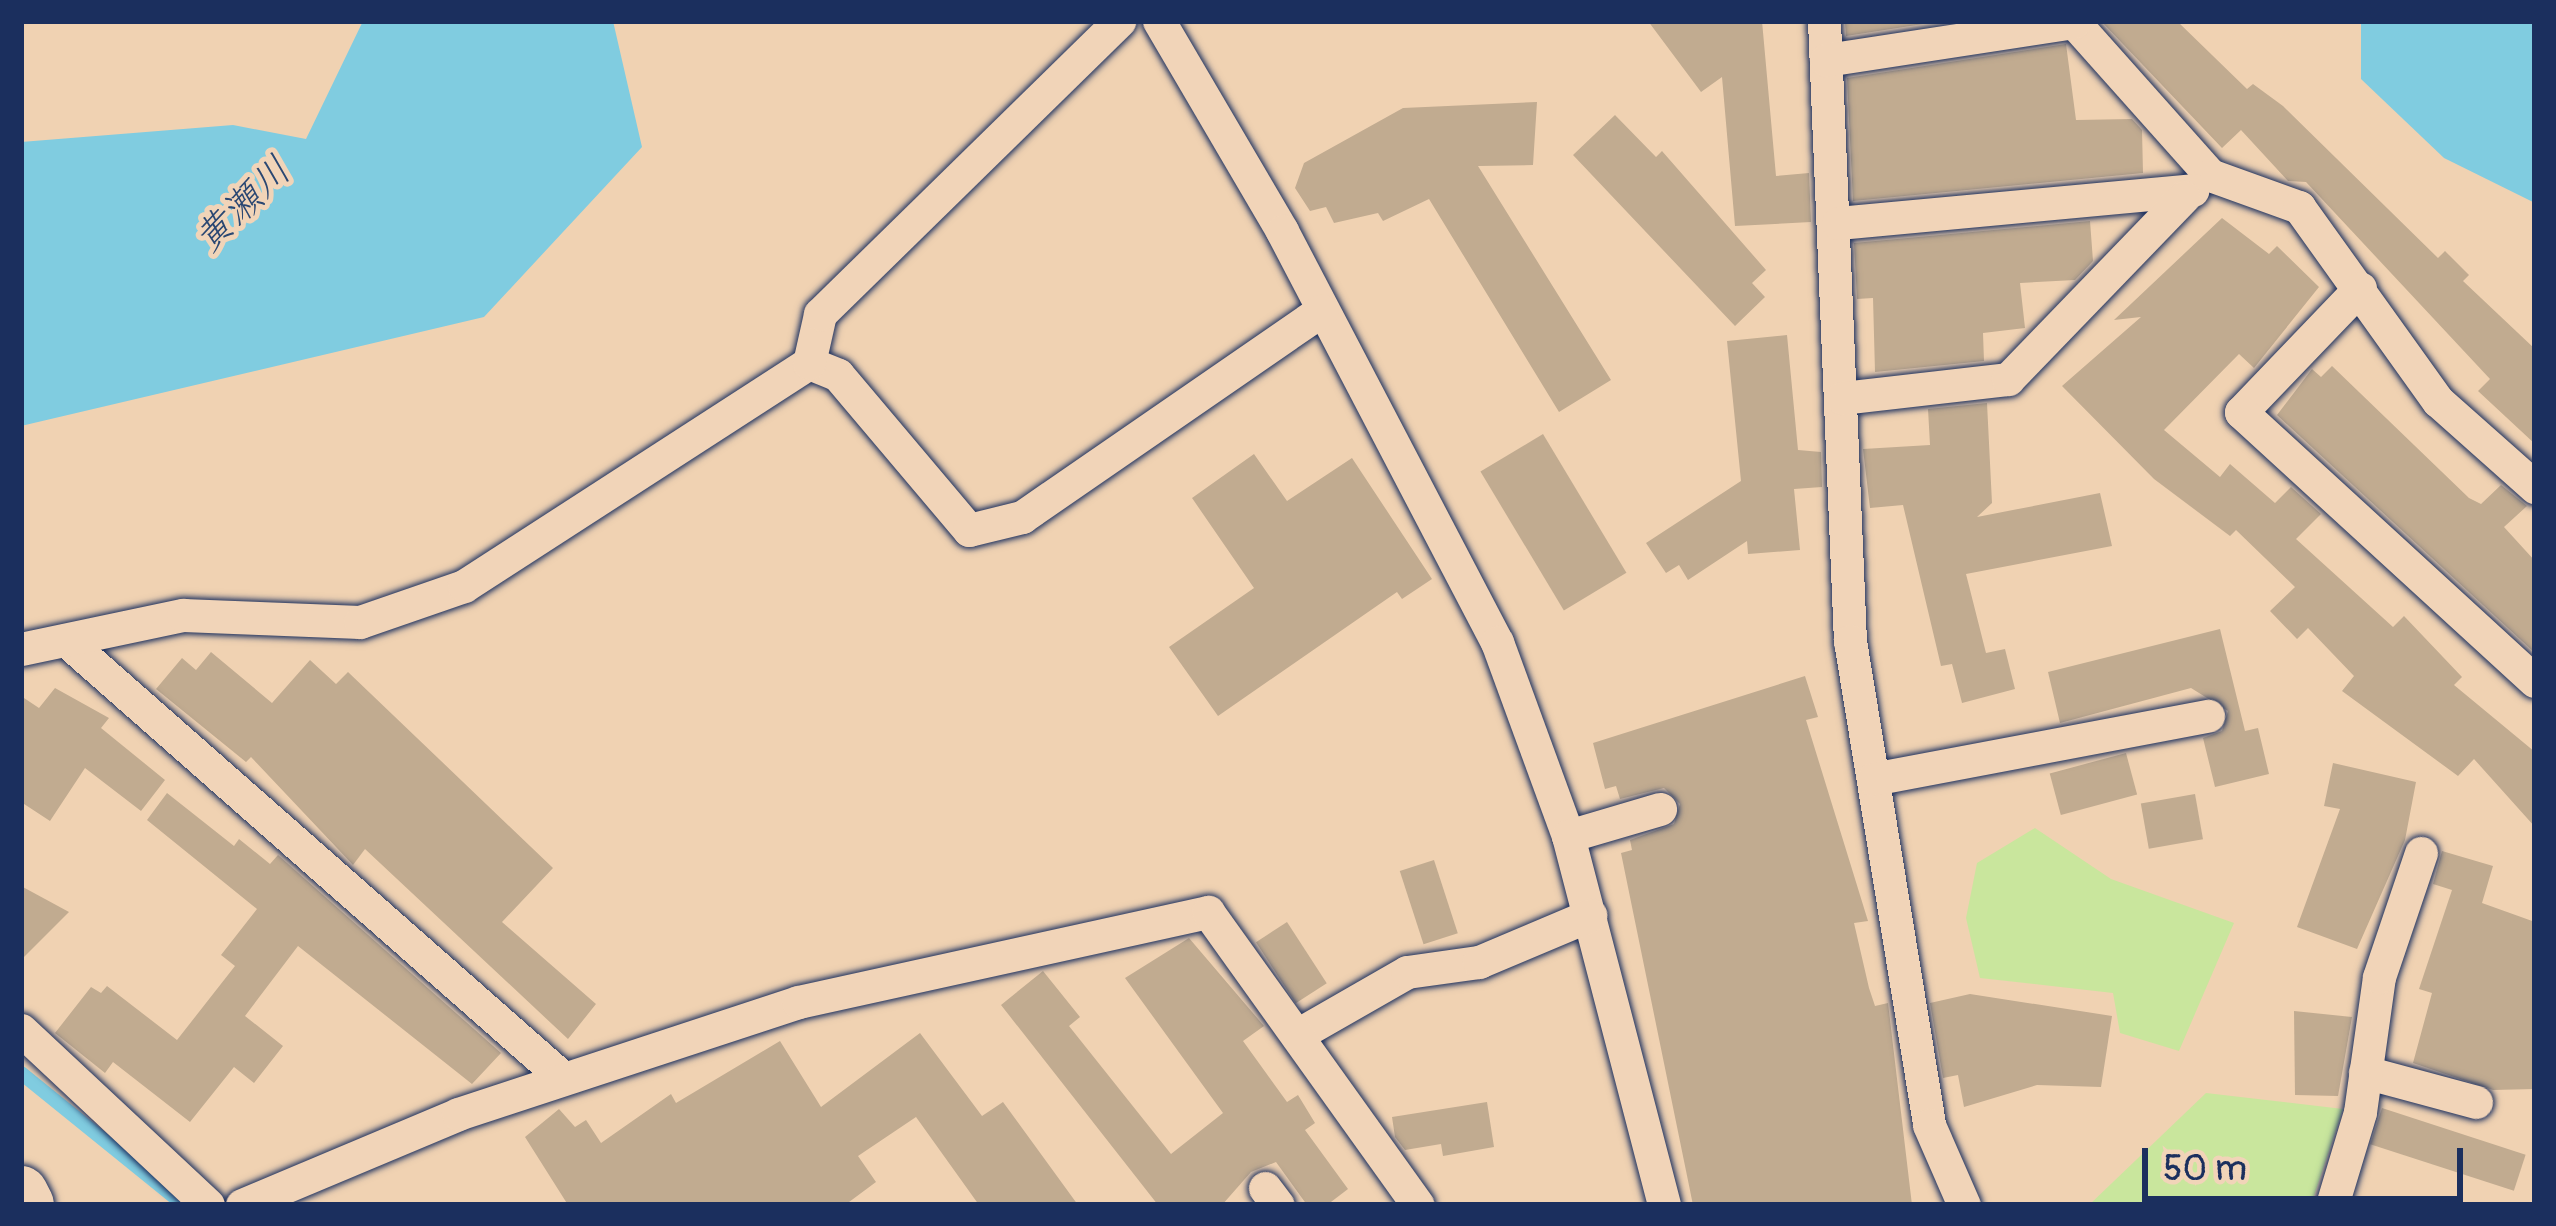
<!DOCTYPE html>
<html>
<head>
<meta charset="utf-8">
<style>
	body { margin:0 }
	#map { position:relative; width:2556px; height:1226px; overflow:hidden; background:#f0d2b2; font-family:Pangolin,"Klee One",sans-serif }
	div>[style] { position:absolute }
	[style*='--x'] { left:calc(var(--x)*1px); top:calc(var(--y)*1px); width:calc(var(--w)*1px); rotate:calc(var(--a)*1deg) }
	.green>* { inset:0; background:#c9e69d }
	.water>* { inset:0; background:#80cce0 }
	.stream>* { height:14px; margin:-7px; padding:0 7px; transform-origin:7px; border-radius:7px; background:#80cce0 }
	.building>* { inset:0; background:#c1ab90; transform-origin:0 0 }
	.roads { filter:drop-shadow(0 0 3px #1b2f5e) drop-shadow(0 0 3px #1b2f5e) }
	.minor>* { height:33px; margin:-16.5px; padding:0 16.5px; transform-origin:16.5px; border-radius:16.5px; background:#f1d4b8 }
	.primary>* { height:54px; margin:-27px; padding:0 27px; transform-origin:27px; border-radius:27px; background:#f1d4b8 }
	span { translate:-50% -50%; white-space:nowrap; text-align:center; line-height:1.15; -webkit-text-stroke:10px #f1d4b8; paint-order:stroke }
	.water-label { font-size:39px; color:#2a4772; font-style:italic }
	.frame { position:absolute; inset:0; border:24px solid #1b2f5e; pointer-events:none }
	.scale { position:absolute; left:2142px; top:1148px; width:321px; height:54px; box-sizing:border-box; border:6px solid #1b2f5e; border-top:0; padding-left:15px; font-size:36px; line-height:42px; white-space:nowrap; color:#1b2f5e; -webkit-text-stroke:9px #f1d4b8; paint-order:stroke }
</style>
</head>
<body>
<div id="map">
	<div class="green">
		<div style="clip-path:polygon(2035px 828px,2111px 879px,2234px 923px,2179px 1051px,2120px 1033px,2113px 993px,1980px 978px,1966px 918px,1977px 863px)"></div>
		<div style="clip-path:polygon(2206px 1093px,2343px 1109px,2311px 1205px,2089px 1205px)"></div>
	</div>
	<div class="water">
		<div style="clip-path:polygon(363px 21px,613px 21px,642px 147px,484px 317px,21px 426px,21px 142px,233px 125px,306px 139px)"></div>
		<div style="clip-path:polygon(2361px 21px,2535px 21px,2535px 203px,2444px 158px,2361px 79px)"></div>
	</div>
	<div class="stream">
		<div style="--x:21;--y:1073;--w:210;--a:39"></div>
	</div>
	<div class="building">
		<div style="clip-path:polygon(1648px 21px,1762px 21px,1776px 176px,1809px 173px,1811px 222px,1735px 226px,1722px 77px,1701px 92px)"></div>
		<div style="clip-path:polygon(1845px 21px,1942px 21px,1846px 36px)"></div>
		<div style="clip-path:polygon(2101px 21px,2177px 21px,2247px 89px,2253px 84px,2283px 106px,2438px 258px,2445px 251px,2469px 275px,2463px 281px,2535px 349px,2535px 444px,2478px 391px,2490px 379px,2306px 182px,2288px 181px,2241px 130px,2222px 148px)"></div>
		<div style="clip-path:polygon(2066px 44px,2076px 120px,2132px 119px,2142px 130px,2143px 173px,1853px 201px,1847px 78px)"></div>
		<div style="clip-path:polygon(1537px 102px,1533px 165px,1478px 166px,1611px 380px,1559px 412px,1429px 199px,1383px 221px,1378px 213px,1334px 223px,1326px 207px,1310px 211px,1295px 188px,1304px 163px,1403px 108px)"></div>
		<div style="clip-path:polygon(1615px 115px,1656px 157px,1662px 151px,1766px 270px,1752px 283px,1765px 297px,1735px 326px,1573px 155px)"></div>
		<div style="clip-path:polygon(2222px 218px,2269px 254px,2277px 246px,2319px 287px,2254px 368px,2239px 354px,2164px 430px,2220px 477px,2230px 464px,2275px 503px,2291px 487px,2321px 514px,2296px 539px,2393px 627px,2404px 616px,2462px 677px,2454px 685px,2535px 752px,2535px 827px,2474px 759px,2458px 776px,2342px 691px,2354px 676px,2308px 628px,2297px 639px,2270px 611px,2295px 587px,2236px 530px,2230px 536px,2154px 479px,2062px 386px,2141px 317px,2114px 320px)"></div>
		<div style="clip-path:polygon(2090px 221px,2093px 261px,2075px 280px,2020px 283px,2025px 328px,1983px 333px,1984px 361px,1875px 372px,1873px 298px,1857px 299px,1854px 243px)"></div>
		<div style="clip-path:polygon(1787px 335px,1798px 450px,1821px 452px,1822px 487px,1794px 489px,1800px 550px,1748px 554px,1747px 541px,1688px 580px,1679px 565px,1666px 573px,1646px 543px,1741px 481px,1727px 341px)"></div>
		<div style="clip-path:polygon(2332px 366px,2469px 498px,2481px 504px,2501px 485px,2527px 506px,2504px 527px,2535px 561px,2535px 653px,2277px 415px,2312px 369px,2321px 377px)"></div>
		<div style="clip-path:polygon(1987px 403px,1992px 503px,1977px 517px,2100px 493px,2112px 546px,1966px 574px,1986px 653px,2005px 649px,2015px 689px,1962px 703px,1952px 664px,1941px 666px,1903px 505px,1870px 508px,1863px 449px,1930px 445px,1928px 409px)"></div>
		<div style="left:1543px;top:434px;width:162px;height:73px;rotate:59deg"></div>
		<div style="clip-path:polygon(1254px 454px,1287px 501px,1352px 458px,1432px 579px,1402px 599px,1397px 592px,1218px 716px,1169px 647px,1254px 588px,1192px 498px)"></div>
		<div style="clip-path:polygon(2220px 629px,2245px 731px,2258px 728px,2269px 774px,2215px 787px,2203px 738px,2222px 731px,2228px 711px,2191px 688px,2060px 723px,2048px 672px)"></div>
		<div style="clip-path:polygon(211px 652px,272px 703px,310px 660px,336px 684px,348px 672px,553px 868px,502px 922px,596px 1004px,568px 1039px,365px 849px,353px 865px,251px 757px,246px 762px,156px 689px,182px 658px,196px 670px)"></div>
		<div style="clip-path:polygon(1805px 676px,1818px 717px,1806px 720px,1868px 921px,1854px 923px,1869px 988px,1875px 1006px,1888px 1003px,1912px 1205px,1693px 1205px,1621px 853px,1632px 850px,1630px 840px,1674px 824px,1680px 804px,1664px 788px,1620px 799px,1616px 786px,1605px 789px,1593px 743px)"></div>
		<div style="clip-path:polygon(55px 688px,109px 718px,101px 728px,165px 780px,141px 811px,85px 768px,50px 821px,21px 802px,21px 696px,39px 708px)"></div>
		<div style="left:2126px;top:753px;width:43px;height:79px;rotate:75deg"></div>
		<div style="clip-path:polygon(2333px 763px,2416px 782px,2405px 840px,2357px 949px,2297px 927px,2340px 809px,2324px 806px)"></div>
		<div style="clip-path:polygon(167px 793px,234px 846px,239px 839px,270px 864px,278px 855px,501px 1053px,472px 1084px,298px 946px,245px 1016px,283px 1046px,254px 1083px,234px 1067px,190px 1122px,113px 1062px,105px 1073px,55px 1033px,91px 987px,101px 993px,107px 986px,177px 1040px,235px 966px,221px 955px,257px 909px,147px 820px)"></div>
		<div style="left:2195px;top:794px;width:46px;height:55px;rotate:80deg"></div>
		<div style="clip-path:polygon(2442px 851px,2493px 866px,2482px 903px,2535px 922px,2535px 1089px,2493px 1090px,2413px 1063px,2432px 993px,2419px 989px,2452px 890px,2433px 884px)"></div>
		<div style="left:1434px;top:860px;width:77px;height:36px;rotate:72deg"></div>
		<div style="clip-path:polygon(21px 886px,69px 912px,21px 960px)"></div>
		<div style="left:1287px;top:922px;width:73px;height:37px;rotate:57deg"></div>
		<div style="clip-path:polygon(1189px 938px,1264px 1026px,1243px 1041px,1287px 1102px,1298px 1095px,1315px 1123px,1305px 1130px,1348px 1189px,1327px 1205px,1307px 1205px,1276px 1162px,1251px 1172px,1222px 1205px,1158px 1205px,1001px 1005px,1043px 971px,1080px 1017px,1069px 1026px,1171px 1154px,1223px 1113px,1125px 978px)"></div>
		<div style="clip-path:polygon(1970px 994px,2112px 1016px,2101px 1087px,2037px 1085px,1964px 1107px,1958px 1075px,1943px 1078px,1930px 1003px)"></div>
		<div style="clip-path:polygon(2294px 1011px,2352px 1017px,2338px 1096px,2295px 1095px)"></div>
		<div style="clip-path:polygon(920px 1033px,982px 1116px,1003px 1102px,1078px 1205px,979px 1205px,916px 1117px,858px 1156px,876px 1182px,845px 1205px,568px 1205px,525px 1137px,559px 1109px,575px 1127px,586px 1120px,601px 1143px,671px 1094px,676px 1103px,780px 1041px,821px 1107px)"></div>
		<div style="clip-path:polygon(1487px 1102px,1494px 1147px,1443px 1156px,1441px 1144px,1405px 1150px,1395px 1137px,1392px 1117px)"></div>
		<div style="left:2382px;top:1108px;width:151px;height:38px;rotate:18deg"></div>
	</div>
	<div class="roads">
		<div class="minor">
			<div style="--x:1159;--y:21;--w:243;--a:59.6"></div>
			<div style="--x:1282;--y:231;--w:464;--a:62.4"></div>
			<div style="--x:1497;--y:642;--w:207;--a:69.9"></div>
			<div style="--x:1568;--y:836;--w:381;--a:75.4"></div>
			<div style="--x:1824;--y:21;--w:621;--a:87.6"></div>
			<div style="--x:1850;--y:641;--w:490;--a:80.7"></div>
			<div style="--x:1929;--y:1125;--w:87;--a:66.4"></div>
			<div style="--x:2073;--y:21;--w:206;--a:48.3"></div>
			<div style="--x:2210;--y:175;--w:95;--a:19.8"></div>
			<div style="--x:2299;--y:207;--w:239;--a:54.4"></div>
			<div style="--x:2438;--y:401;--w:130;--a:41.6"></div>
			<div style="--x:1826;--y:60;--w:251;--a:-8.7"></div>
			<div style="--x:1838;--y:223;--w:356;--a:-5.3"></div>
			<div style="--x:2360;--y:288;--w:172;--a:133.8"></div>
			<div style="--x:2241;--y:412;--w:398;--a:42.5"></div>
			<div style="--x:809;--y:363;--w:31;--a:22"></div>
			<div style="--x:838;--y:375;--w:203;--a:49.8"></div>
			<div style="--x:969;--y:530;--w:55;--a:-13.8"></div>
			<div style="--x:1022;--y:517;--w:364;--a:-34.6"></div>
			<div style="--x:1842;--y:398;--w:167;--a:-6.5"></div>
			<div style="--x:2008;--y:379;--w:253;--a:-46"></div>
			<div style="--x:69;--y:643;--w:657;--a:41.36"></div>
			<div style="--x:21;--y:649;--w:166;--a:-11.9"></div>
			<div style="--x:183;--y:615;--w:177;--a:2.3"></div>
			<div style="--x:360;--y:622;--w:110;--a:-19.1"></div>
			<div style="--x:464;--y:586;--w:411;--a:-32.9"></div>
			<div style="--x:809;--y:363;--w:50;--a:-77.3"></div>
			<div style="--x:820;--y:314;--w:419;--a:-44.4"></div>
			<div style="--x:1873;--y:779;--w:341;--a:-10.7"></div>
			<div style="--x:1568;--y:836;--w:96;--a:-16.4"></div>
			<div style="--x:21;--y:1030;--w:256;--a:43.1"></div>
			<div style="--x:1297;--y:1035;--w:127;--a:-29.8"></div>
			<div style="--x:1407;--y:972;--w:73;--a:-7.9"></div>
			<div style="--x:1479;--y:962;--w:121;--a:-22.9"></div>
			<div style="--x:2365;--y:1072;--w:115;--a:15.1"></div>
			<div style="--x:1265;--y:1188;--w:21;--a:53"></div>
			<div style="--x:242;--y:1205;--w:234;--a:-22.8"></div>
			<div style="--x:458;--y:1114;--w:358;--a:-18.2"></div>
			<div style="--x:798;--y:1002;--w:420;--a:-12.4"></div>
			<div style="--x:1208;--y:912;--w:360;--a:54.4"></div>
			<div style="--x:2332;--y:1205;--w:97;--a:-73.2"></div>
			<div style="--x:2360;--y:1112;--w:136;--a:-82"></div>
			<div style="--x:2379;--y:977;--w:131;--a:-71.3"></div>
		</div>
		<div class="primary">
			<div style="--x:21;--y:1193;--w:13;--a:63"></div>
		</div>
	</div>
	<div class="water-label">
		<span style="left:243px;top:205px;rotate:-44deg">黄瀬川</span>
	</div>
	<div class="frame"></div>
	<div class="scale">50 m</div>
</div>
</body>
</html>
